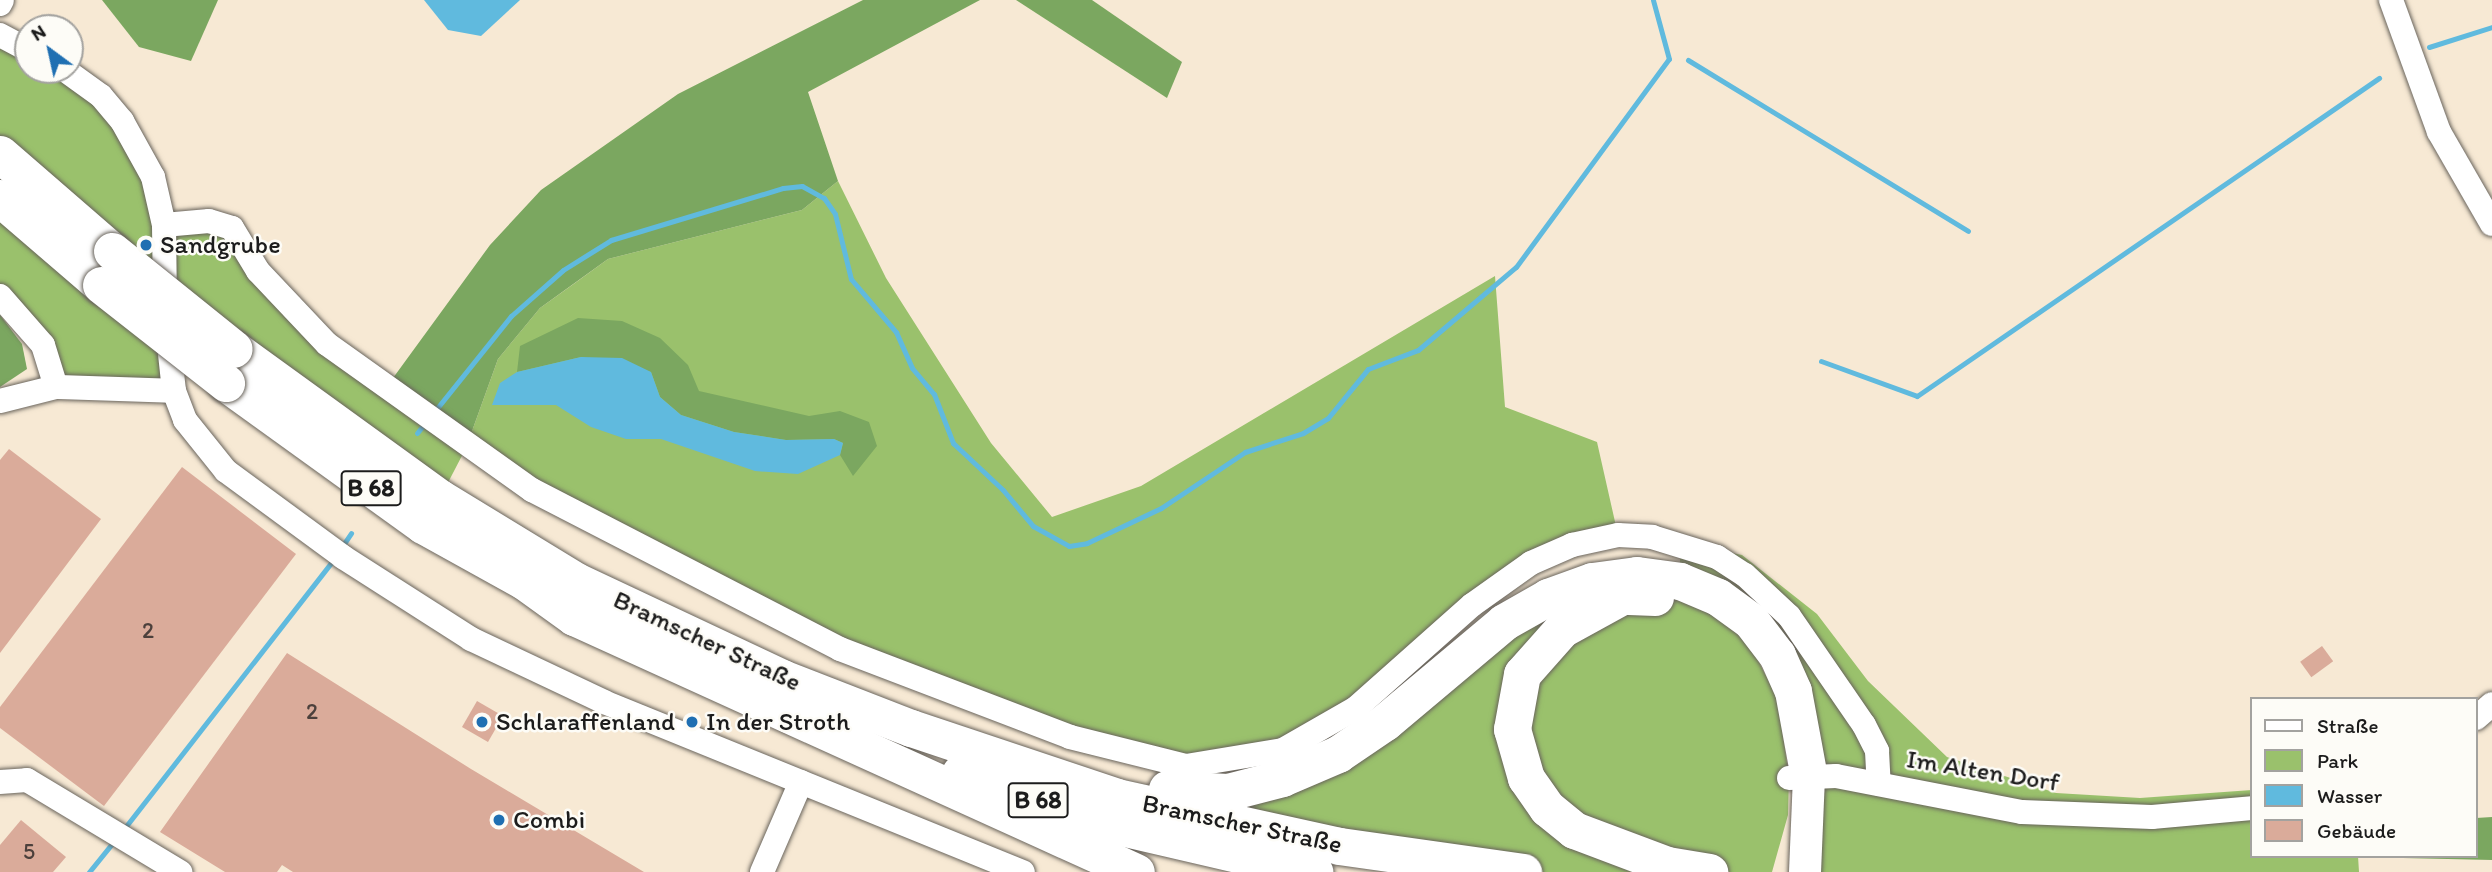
<!DOCTYPE html>
<html>
<head>
<meta charset="utf-8">
<style>
	body { margin:0 }
	#map { position:relative; width:2492px; height:872px; overflow:hidden; background:#f7e9d4; font-family:Itim,sans-serif }
	div>[style] { position:absolute }
	[style*='--x'] { left:calc(var(--x)*1px); top:calc(var(--y)*1px); width:calc(var(--w)*1px); rotate:calc(var(--a)*1deg) }
	.green>* { inset:0; background:#9ac16c }
	.forest>* { inset:0; background:#7ba760 }
	.water>* { inset:0; background:#60bade }
	.stream>* { height:5px; margin:-2.5px; padding:0 2.5px; transform-origin:2.5px; border-radius:2.5px; background:#60bade }
	.building>* { inset:0; background:#daab9a; transform-origin:0 0 }
	.roads { filter:drop-shadow(0 0 2px #69645c) drop-shadow(0 0 2px #69645c) }
	.minor>* { height:24px; margin:-12px; padding:0 12px; transform-origin:12px; border-radius:12px; background:#fff }
	.major>* { height:32px; margin:-16px; padding:0 16px; transform-origin:16px; border-radius:16px; background:#fff }
	.highway>* { height:37px; margin:-18.5px; padding:0 18.5px; transform-origin:18.5px; border-radius:18.5px; background:#fff }
	.bridges { filter:drop-shadow(0 0 2px #69645c) drop-shadow(0 0 2px #69645c) }
	.highway-bridge>* { height:37px; margin:-18.5px; padding:0 18.5px; transform-origin:18.5px; border-radius:18.5px; background:#fff }
	.dots>* { width:19px; height:19px; translate:-50% -50%; box-sizing:border-box; border:4px solid #fdfcf7; border-radius:50% }
	span { translate:-50% -50%; white-space:nowrap; text-align:center; line-height:1.15; -webkit-text-stroke:5px #fdfcf7; paint-order:stroke }
	.number-label { font-size:23px; color:#4c403c }
	.number-label span { -webkit-text-stroke-width:0 }
	.shield-label span { padding:2px 5px; background:#fdfcf7; border:2px solid; border-radius:5px; -webkit-text-stroke-width:0 }
	.shield-label { font-size:24px; color:#1c1c1c; font-weight:700 }
	.poi-label { font-size:26px; color:#1c1c1c }
	.left { translate:0 -50%; text-align:left }
	.street-label { font-size:26px; color:#1c1c1c }
	.legend { position:absolute; left:2250px; top:697px; width:228px; height:161px; box-sizing:border-box; background:#fdfcf7; border:2px solid #a3a29f; margin:0; padding:9px 12px; list-style:none; font-size:21px; color:#1c1c1c }
	.legend li { display:flex; align-items:center; gap:14px; height:35px }
	.legend b { width:35px; border:2px solid #a3a29f }
	.north { position:absolute; left:14px; top:14px; width:70px; height:70px; box-sizing:border-box; background:#fdfcf7; border:2px solid #a3a29f; border-radius:50%; rotate:327deg; font-size:19px; font-weight:700; line-height:28px; text-align:center; color:#1c1c1c }
	.north::after { content:''; display:block; margin:auto; width:24px; height:32px; background:#1f6fb2; clip-path:polygon(50% 0,100% 100%,50% 72%,0 100%) }
</style>
</head>
<body>
<div id="map">
	<div class="green">
		<div style="clip-path:polygon(0 35px,28px 50px,28px 70px,65px 70px,101px 96px,161px 212px,209px 221px,258px 271px,467px 445px,498px 359px,540px 308px,575px 283px,608px 259px,802px 210px,838px 181px,886px 278px,991px 443px,1052px 517px,1141px 486px,1495px 276px,1505px 407px,1597px 442px,1618px 535px,1572px 545px,1318px 732px,1186px 766px,840px 649px,467px 446px,440px 498px,169px 338px,174px 391px,56px 387px,0 296px)"></div>
		<div style="clip-path:polygon(1680px 543px,1742px 555px,1817px 614px,1868px 681px,1947px 757px,2056px 793px,2140px 798px,2252px 790px,2252px 856px,2358px 856px,2359px 872px,1816px 872px,1775px 653px,1680px 581px)"></div>
		<div style="clip-path:polygon(1672px 597px,1718px 616px,1751px 647px,1778px 699px,1789px 778px,1788px 815px,1772px 872px,1523px 872px,1122px 780px,1180px 792px,1282px 778px,1504px 622px)"></div>
	</div>
	<div class="forest">
		<div style="clip-path:polygon(102px 0,218px 0,191px 61px,139px 47px)"></div>
		<div style="clip-path:polygon(863px 0,980px 0,808px 92px,838px 181px,802px 210px,608px 259px,540px 308px,498px 359px,467px 445px,385px 389px,490px 245px,541px 190px,678px 94px)"></div>
		<div style="clip-path:polygon(1016px 0,1092px 0,1182px 62px,1167px 98px)"></div>
		<div style="clip-path:polygon(0 315px,22px 344px,27px 369px,0 387px)"></div>
		<div style="clip-path:polygon(578px 318px,622px 321px,660px 338px,688px 365px,699px 391px,809px 416px,840px 411px,869px 422px,877px 446px,853px 476px,840px 455px,843px 443px,834px 439px,786px 440px,734px 432px,681px 415px,660px 397px,651px 372px,581px 357px,517px 372px,520px 346px)"></div>
		<div style="clip-path:polygon(2492px 817px,2492px 860px,2358px 857px,2476px 856px,2476px 818px)"></div>
	</div>
	<div class="water">
		<div style="clip-path:polygon(424px 0,520px 0,481px 36px,448px 30px)"></div>
		<div style="clip-path:polygon(581px 357px,622px 358px,651px 372px,660px 397px,681px 415px,734px 432px,786px 440px,834px 439px,843px 443px,840px 455px,798px 474px,755px 471px,661px 439px,626px 439px,591px 427px,556px 405px,492px 405px,500px 383px,517px 372px)"></div>
	</div>
	<div class="stream">
		<div style="--x:2429;--y:47;--w:66;--a:-17.6"></div>
		<div style="--x:1688;--y:60;--w:328;--a:31.4"></div>
		<div style="--x:1821;--y:361;--w:102;--a:20"></div>
		<div style="--x:1917;--y:396;--w:561;--a:-34.54"></div>
		<div style="--x:434;--y:412;--w:123;--a:-51.3"></div>
		<div style="--x:511;--y:316;--w:69;--a:-41.5"></div>
		<div style="--x:563;--y:270;--w:57;--a:-32"></div>
		<div style="--x:611;--y:240;--w:180;--a:-16.8"></div>
		<div style="--x:783;--y:188;--w:19;--a:-6"></div>
		<div style="--x:802;--y:186;--w:25;--a:29"></div>
		<div style="--x:824;--y:198;--w:19;--a:55"></div>
		<div style="--x:835;--y:214;--w:67;--a:76.2"></div>
		<div style="--x:851;--y:279;--w:70;--a:49.7"></div>
		<div style="--x:896;--y:332;--w:39;--a:66"></div>
		<div style="--x:912;--y:368;--w:34;--a:50"></div>
		<div style="--x:934;--y:394;--w:53;--a:68.8"></div>
		<div style="--x:953;--y:443;--w:69;--a:43.2"></div>
		<div style="--x:1003;--y:490;--w:47;--a:50.2"></div>
		<div style="--x:1033;--y:526;--w:41;--a:29.1"></div>
		<div style="--x:1069;--y:546;--w:18;--a:-9"></div>
		<div style="--x:1087;--y:543;--w:82;--a:-25.3"></div>
		<div style="--x:1161;--y:508;--w:101;--a:-33.7"></div>
		<div style="--x:1245;--y:452;--w:61;--a:-18.1"></div>
		<div style="--x:1303;--y:433;--w:29;--a:-31"></div>
		<div style="--x:1328;--y:418;--w:63;--a:-50.8"></div>
		<div style="--x:1368;--y:369;--w:53;--a:-20.8"></div>
		<div style="--x:1418;--y:350;--w:128;--a:-40.3"></div>
		<div style="--x:1516;--y:267;--w:258;--a:-53.7"></div>
		<div style="--x:1669;--y:59;--w:61;--a:-105.2"></div>
		<div style="--x:417;--y:433;--w:14;--a:-51"></div>
		<div style="--x:341;--y:548;--w:18;--a:-56"></div>
		<div style="--x:123;--y:830;--w:343;--a:-52.1"></div>
		<div style="--x:89;--y:872;--w:40;--a:-51"></div>
	</div>
	<div class="building">
		<div style="clip-path:polygon(9px 449px,101px 519px,0 653px,0 460px)"></div>
		<div style="clip-path:polygon(182px 467px,296px 554px,104px 806px,0 728px,0 707px)"></div>
		<div style="left:2322px;top:646px;width:19px;height:27px;rotate:54deg"></div>
		<div style="clip-path:polygon(287px 653px,471px 769px,644px 872px,293px 872px,282px 865px,277px 872px,225px 872px,160px 832px)"></div>
		<div style="left:477px;top:701px;width:30px;height:30px;rotate:30deg"></div>
		<div style="clip-path:polygon(21px 820px,66px 857px,53px 872px,0 872px,0 845px)"></div>
	</div>
	<div class="roads">
		<div class="minor">
			<div style="--x:2391;--y:0;--w:140;--a:70"></div>
			<div style="--x:2439;--y:132;--w:106;--a:60.1"></div>
			<div style="--x:0;--y:4;--w:4;--a:-63"></div>
			<div style="--x:0;--y:35;--w:32;--a:28"></div>
			<div style="--x:65;--y:70;--w:44;--a:35.8"></div>
			<div style="--x:101;--y:96;--w:33;--a:50"></div>
			<div style="--x:122;--y:121;--w:64;--a:61"></div>
			<div style="--x:153;--y:177;--w:49;--a:77.1"></div>
			<div style="--x:164;--y:225;--w:82;--a:89.3"></div>
			<div style="--x:165;--y:307;--w:84;--a:83.9"></div>
			<div style="--x:174;--y:391;--w:31;--a:69"></div>
			<div style="--x:185;--y:420;--w:65;--a:51.2"></div>
			<div style="--x:226;--y:471;--w:145;--a:36.3"></div>
			<div style="--x:343;--y:557;--w:152;--a:32.6"></div>
			<div style="--x:471;--y:639;--w:147;--a:25.3"></div>
			<div style="--x:604;--y:702;--w:452;--a:22.1"></div>
			<div style="--x:164;--y:225;--w:45;--a:-5.1"></div>
			<div style="--x:209;--y:221;--w:24;--a:17"></div>
			<div style="--x:232;--y:228;--w:50;--a:58.8"></div>
			<div style="--x:258;--y:271;--w:100;--a:46.6"></div>
			<div style="--x:327;--y:344;--w:252;--a:35.5"></div>
			<div style="--x:532;--y:490;--w:347;--a:27.3"></div>
			<div style="--x:840;--y:649;--w:246;--a:20.9"></div>
			<div style="--x:1070;--y:737;--w:120;--a:14"></div>
			<div style="--x:1186;--y:766;--w:98;--a:-9.4"></div>
			<div style="--x:1283;--y:750;--w:84;--a:-29.9"></div>
			<div style="--x:1356;--y:708;--w:155;--a:-41.6"></div>
			<div style="--x:1472;--y:605;--w:72;--a:-35.4"></div>
			<div style="--x:1531;--y:563;--w:45;--a:-23.7"></div>
			<div style="--x:1572;--y:545;--w:47;--a:-12.3"></div>
			<div style="--x:1618;--y:535;--w:34;--a:3"></div>
			<div style="--x:1652;--y:537;--w:68;--a:17.1"></div>
			<div style="--x:1717;--y:557;--w:33;--a:33"></div>
			<div style="--x:1745;--y:575;--w:60;--a:43"></div>
			<div style="--x:1789;--y:616;--w:132;--a:55.5"></div>
			<div style="--x:1864;--y:725;--w:29;--a:63"></div>
			<div style="--x:1877;--y:751;--w:33;--a:87"></div>
			<div style="--x:0;--y:296;--w:65;--a:48.7"></div>
			<div style="--x:43;--y:345;--w:44;--a:72.8"></div>
			<div style="--x:0;--y:401;--w:58;--a:-14"></div>
			<div style="--x:56;--y:387;--w:118;--a:1.9"></div>
			<div style="--x:2476;--y:718;--w:21;--a:-41"></div>
			<div style="--x:1789;--y:778;--w:47;--a:-2.4"></div>
			<div style="--x:1836;--y:776;--w:189;--a:11"></div>
			<div style="--x:2022;--y:812;--w:130;--a:2.2"></div>
			<div style="--x:2152;--y:817;--w:100;--a:-5.1"></div>
			<div style="--x:0;--y:782;--w:27;--a:-4"></div>
			<div style="--x:27;--y:780;--w:179;--a:31"></div>
			<div style="--x:762;--y:872;--w:98;--a:-66.6"></div>
		</div>
		<div class="major">
			<div style="--x:1805;--y:872;--w:95;--a:-87.6"></div>
		</div>
		<div class="highway">
			<div style="--x:0;--y:154;--w:148;--a:40.9"></div>
			<div style="--x:0;--y:198;--w:133;--a:40.7"></div>
			<div style="--x:234;--y:349;--w:254;--a:35.9"></div>
			<div style="--x:440;--y:498;--w:159;--a:31.4"></div>
			<div style="--x:576;--y:581;--w:228;--a:25.2"></div>
			<div style="--x:782;--y:678;--w:138;--a:21.2"></div>
			<div style="--x:911;--y:728;--w:217;--a:18.5"></div>
			<div style="--x:1117;--y:797;--w:227;--a:12.4"></div>
			<div style="--x:1339;--y:846;--w:186;--a:8"></div>
			<div style="--x:226;--y:383;--w:243;--a:35.8"></div>
			<div style="--x:423;--y:525;--w:115;--a:29"></div>
			<div style="--x:524;--y:581;--w:62;--a:35.8"></div>
			<div style="--x:574;--y:617;--w:617;--a:24.41"></div>
			<div style="--x:1655;--y:597;--w:33;--a:-178"></div>
			<div style="--x:1622;--y:596;--w:68;--a:151.2"></div>
			<div style="--x:1562;--y:629;--w:60;--a:131.6"></div>
			<div style="--x:1522;--y:674;--w:56;--a:100.3"></div>
			<div style="--x:1512;--y:729;--w:51;--a:74.1"></div>
			<div style="--x:1526;--y:778;--w:37;--a:55"></div>
			<div style="--x:1547;--y:808;--w:35;--a:39"></div>
			<div style="--x:1574;--y:830;--w:99;--a:20.6"></div>
			<div style="--x:1667;--y:865;--w:43;--a:9.5"></div>
			<div style="--x:960;--y:773;--w:157;--a:19"></div>
			<div style="--x:1108;--y:824;--w:212;--a:13.1"></div>
			<div style="--x:1167;--y:789;--w:61;--a:2.8"></div>
			<div style="--x:1228;--y:792;--w:56;--a:-14.5"></div>
			<div style="--x:1282;--y:778;--w:61;--a:-23.2"></div>
			<div style="--x:1338;--y:754;--w:57;--a:-34.2"></div>
			<div style="--x:1385;--y:722;--w:155;--a:-40"></div>
			<div style="--x:1504;--y:622;--w:51;--a:-29.6"></div>
			<div style="--x:1548;--y:597;--w:47;--a:-20"></div>
			<div style="--x:1592;--y:581;--w:45;--a:-7.6"></div>
			<div style="--x:1637;--y:575;--w:43;--a:7.9"></div>
			<div style="--x:1680;--y:581;--w:41;--a:22.8"></div>
			<div style="--x:1718;--y:597;--w:41;--a:36"></div>
			<div style="--x:1751;--y:621;--w:43;--a:52.6"></div>
			<div style="--x:1777;--y:655;--w:39;--a:66"></div>
			<div style="--x:1793;--y:691;--w:87;--a:79.5"></div>
		</div>
	</div>
	<div class="bridges">
		<div class="highway-bridge">
			<div style="--x:112;--y:251;--w:156;--a:38.8"></div>
			<div style="--x:101;--y:285;--w:159;--a:38.1"></div>
		</div>
	</div>
	<div class="dots">
		<div style="left:146px;top:245px;background:#1f6fb2"></div>
		<div style="left:482px;top:722px;background:#1f6fb2"></div>
		<div style="left:692px;top:722px;background:#1f6fb2"></div>
		<div style="left:499px;top:820px;background:#1f6fb2"></div>
	</div>
	<div class="number-label">
		<span style="left:148px;top:630px">2</span>
		<span style="left:312px;top:711px">2</span>
		<span style="left:29px;top:851px">5</span>
	</div>
	<div class="shield-label">
		<span style="left:371px;top:488px">B 68</span>
		<span style="left:1038px;top:800px">B 68</span>
	</div>
	<div class="poi-label">
		<span class="left" style="left:160px;top:245px">Sandgrube</span>
		<span class="left" style="left:496px;top:722px">Schlaraffenland</span>
		<span class="left" style="left:706px;top:722px">In der Stroth</span>
		<span class="left" style="left:513px;top:820px">Combi</span>
	</div>
	<div class="street-label">
		<span style="left:707px;top:641px;rotate:25deg">Bramscher Straße</span>
		<span style="left:1983px;top:771px;rotate:9deg">Im Alten Dorf</span>
		<span style="left:1242px;top:824px;rotate:12deg">Bramscher Straße</span>
	</div>
	<ul class="legend">
	<li><b style="height:9px;background:#fff"></b>Straße</li>
	<li><b style="height:19px;background:#9ac16c"></b>Park</li>
	<li><b style="height:19px;background:#60bade"></b>Wasser</li>
	<li><b style="height:19px;background:#daab9a"></b>Gebäude</li>
	</ul>
	<div class="north">N</div>
</div>
</body>
</html>
